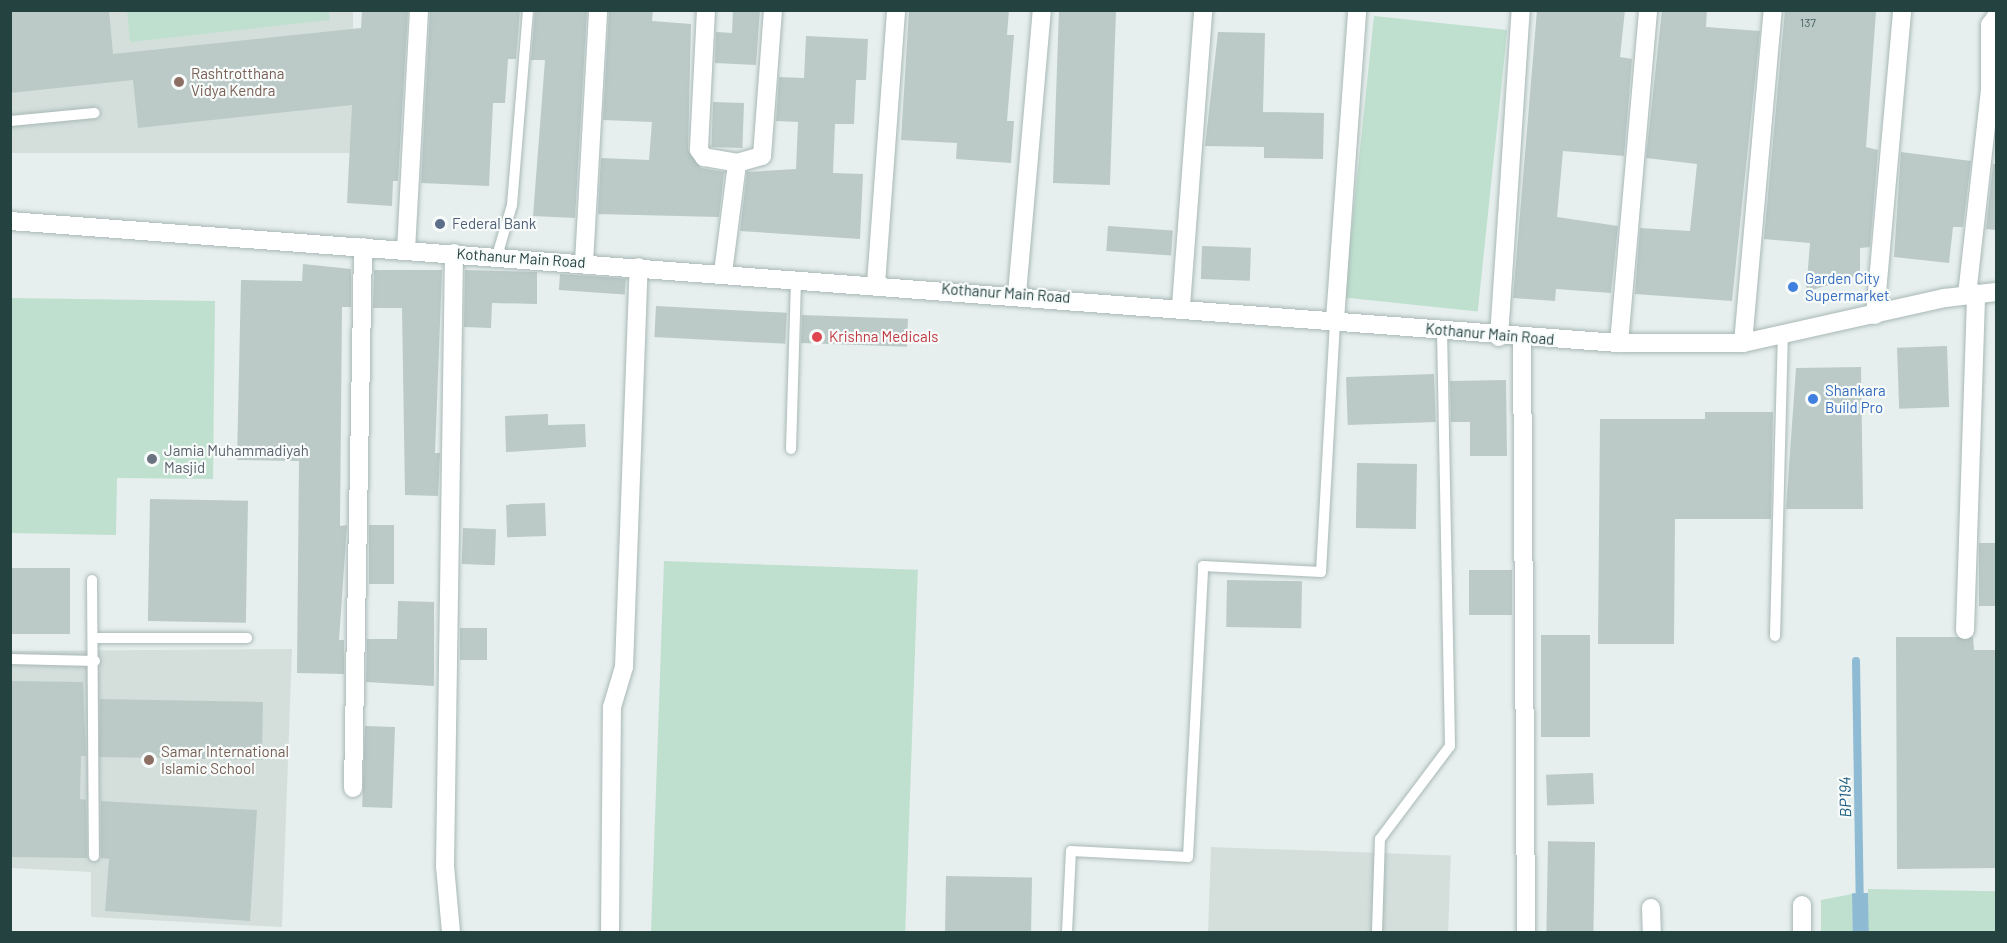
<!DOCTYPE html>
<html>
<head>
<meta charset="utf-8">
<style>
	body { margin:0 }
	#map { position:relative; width:2007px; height:943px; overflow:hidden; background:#e6efed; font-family:Barlow,sans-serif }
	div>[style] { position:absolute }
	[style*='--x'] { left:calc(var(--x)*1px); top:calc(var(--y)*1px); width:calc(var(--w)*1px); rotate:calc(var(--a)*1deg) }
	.built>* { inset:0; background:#d4dfdc; transform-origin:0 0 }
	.green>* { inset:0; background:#bfe0cf; transform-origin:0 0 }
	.water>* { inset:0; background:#8ebad3; transform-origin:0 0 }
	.stream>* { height:8px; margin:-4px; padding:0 4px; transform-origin:4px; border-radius:4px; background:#8ebad3 }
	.building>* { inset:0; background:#bbcac7; transform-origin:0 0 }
	.roads { filter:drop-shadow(0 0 2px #a8b8b6) drop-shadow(0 0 2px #a8b8b6) }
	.service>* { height:10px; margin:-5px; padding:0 5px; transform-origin:5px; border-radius:5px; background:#fff }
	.minor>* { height:18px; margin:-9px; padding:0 9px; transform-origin:9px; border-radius:9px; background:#fff }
	.secondary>* { height:18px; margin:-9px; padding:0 9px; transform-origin:9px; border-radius:9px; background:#fff }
	.dots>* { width:16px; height:16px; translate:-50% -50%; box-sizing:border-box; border:3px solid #f7fbfa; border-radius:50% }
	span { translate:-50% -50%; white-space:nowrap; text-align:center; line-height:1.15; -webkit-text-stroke:4.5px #f7fbfa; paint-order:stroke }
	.number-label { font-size:12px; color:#4a6462 }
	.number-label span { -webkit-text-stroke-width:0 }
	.education-label { font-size:15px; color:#785e54 }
	.left { translate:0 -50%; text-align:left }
	.service-label { font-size:15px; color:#4e5e75 }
	.street-label { font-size:15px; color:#244240 }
	.shop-label { font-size:15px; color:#366cbe }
	.health-label { font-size:15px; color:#be3a42 }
	.worship-label { font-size:15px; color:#5b616d }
	.water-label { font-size:16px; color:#1d5a7f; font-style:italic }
	.frame { position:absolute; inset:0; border:12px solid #244240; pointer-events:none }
</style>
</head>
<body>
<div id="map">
	<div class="built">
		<div style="left:11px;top:11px;width:342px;height:142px"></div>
		<div style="clip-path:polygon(292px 649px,282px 927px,91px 917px,91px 872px,11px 868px,10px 651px)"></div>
		<div style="left:1211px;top:847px;width:240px;height:85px;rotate:2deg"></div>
	</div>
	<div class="green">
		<div style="clip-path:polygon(329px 11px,330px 20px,130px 42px,127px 11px)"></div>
		<div style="left:1374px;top:16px;width:134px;height:283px;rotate:6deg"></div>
		<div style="clip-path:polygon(11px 298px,215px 301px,213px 479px,117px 478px,116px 535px,11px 533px)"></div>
		<div style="left:664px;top:561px;width:254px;height:371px;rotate:2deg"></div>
		<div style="left:1868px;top:889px;width:128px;height:43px;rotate:1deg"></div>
		<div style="clip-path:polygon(1852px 894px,1853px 932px,1821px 932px,1821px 900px)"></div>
	</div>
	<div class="water">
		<div style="left:1868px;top:893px;width:39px;height:16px;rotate:89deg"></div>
	</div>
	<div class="stream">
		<div style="--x:1856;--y:661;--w:242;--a:89.1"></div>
	</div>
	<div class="building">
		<div style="clip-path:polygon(10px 10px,109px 10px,113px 54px,361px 28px,362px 10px,408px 10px,398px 181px,393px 181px,392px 206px,347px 203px,352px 105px,138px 128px,133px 80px,10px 93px)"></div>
		<div style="clip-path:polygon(430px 10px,520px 10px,516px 59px,508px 59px,505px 103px,493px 103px,489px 186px,421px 183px)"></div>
		<div style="clip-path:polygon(535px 10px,587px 10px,575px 218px,533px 216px,545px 60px,531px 60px)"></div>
		<div style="clip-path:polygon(609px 10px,653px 10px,652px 21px,691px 24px,688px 150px,701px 168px,724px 172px,719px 217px,598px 214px,601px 158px,649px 160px,652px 122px,603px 120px)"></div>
		<div style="clip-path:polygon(733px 10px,760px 10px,756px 65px,715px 63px,716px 32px,732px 33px)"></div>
		<div style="clip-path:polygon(909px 10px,1009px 10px,1007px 35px,1014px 35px,1007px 121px,1014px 121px,1011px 163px,956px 159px,957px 143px,901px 140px)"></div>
		<div style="left:1059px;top:10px;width:57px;height:173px;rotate:2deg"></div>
		<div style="clip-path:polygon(1537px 10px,1625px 10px,1620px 57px,1632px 59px,1624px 156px,1563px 151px,1557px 217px,1618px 226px,1611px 293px,1556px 289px,1555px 301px,1513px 298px)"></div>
		<div style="clip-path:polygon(1662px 10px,1707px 10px,1706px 27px,1760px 31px,1732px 301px,1635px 294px,1640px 228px,1690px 231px,1697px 164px,1646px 158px)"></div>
		<div style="clip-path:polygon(1785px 10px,1876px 12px,1866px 147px,1878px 150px,1870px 247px,1860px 248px,1860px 275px,1806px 292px,1810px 243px,1764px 239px)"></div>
		<div style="clip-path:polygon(1218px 32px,1265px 33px,1263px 112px,1324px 113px,1323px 159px,1264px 158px,1264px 147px,1205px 146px)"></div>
		<div style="clip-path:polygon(806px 36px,868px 39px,866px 80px,856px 80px,854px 124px,835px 124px,833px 173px,863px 174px,860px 239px,740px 231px,747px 172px,796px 169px,798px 122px,776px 121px,779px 77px,804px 78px)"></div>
		<div style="left:713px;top:102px;width:31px;height:45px;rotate:2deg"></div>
		<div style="clip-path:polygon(1901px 152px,1971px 161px,1963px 227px,1953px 227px,1949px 263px,1894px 257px)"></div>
		<div style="clip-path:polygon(1993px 164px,1996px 164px,1996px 230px,1986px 229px)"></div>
		<div style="left:1108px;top:226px;width:65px;height:25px;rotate:4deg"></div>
		<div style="left:1202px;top:246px;width:49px;height:33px;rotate:2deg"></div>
		<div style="clip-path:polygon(303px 264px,351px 269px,351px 307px,342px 307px,340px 526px,347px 525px,339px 640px,344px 640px,344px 674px,297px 673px,299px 461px,237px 460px,241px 280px,302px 281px)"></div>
		<div style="clip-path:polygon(374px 270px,442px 270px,435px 453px,440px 453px,438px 496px,405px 495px,402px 308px,373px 308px)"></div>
		<div style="clip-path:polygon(465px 270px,537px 272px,537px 304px,492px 303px,491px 328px,464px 327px)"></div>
		<div style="left:560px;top:274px;width:66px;height:16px;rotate:4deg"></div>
		<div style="left:656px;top:306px;width:131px;height:31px;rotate:3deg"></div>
		<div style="left:802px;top:315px;width:106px;height:28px;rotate:2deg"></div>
		<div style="left:1947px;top:346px;width:61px;height:50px;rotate:88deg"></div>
		<div style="clip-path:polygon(1861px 367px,1863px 509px,1786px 509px,1796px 368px)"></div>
		<div style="left:1434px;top:374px;width:48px;height:88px;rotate:88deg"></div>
		<div style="clip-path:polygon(1506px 380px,1507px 456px,1470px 456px,1470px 422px,1451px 422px,1450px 381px)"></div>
		<div style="clip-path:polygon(1705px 412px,1773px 412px,1771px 519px,1675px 519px,1674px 644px,1598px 644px,1600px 419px,1705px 419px)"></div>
		<div style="clip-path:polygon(548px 414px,548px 425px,585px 424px,586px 447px,506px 452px,505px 416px)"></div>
		<div style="left:1357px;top:463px;width:60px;height:65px;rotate:1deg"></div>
		<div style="left:150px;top:499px;width:98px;height:122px;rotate:1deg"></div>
		<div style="left:545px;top:503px;width:33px;height:39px;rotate:88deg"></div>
		<div style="left:369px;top:525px;width:25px;height:59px"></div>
		<div style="left:463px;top:528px;width:33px;height:36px;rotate:2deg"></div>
		<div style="left:1979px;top:543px;width:17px;height:63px"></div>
		<div style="left:10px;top:568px;width:60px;height:66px"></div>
		<div style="left:1469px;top:570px;width:43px;height:45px"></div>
		<div style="left:1227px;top:580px;width:75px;height:47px;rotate:1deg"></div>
		<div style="clip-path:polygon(398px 601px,434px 602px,434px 686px,366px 682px,367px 639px,397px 639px)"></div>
		<div style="left:460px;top:628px;width:27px;height:32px"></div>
		<div style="left:1541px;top:635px;width:49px;height:102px"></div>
		<div style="clip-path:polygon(1896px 637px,1973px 637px,1974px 650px,1996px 650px,1996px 868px,1897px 869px)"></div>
		<div style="clip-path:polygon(10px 681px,83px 682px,86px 756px,81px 756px,80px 799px,86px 800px,87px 858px,10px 857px)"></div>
		<div style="left:100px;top:699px;width:163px;height:58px;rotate:1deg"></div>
		<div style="left:395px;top:727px;width:81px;height:30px;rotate:92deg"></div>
		<div style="left:1593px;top:773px;width:31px;height:47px;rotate:88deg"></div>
		<div style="clip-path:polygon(101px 801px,257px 810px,250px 921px,105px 911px,109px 859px,101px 858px)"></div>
		<div style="left:1595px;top:842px;width:91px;height:47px;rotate:91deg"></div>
		<div style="left:946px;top:876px;width:86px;height:57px;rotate:1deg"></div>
	</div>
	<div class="roads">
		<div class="service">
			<div style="--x:10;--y:121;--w:85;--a:-5.4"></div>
			<div style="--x:497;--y:256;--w:53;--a:-73.6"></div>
			<div style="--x:512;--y:205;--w:196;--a:-85.3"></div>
			<div style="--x:791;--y:449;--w:171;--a:-88.3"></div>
			<div style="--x:92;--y:580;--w:276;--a:89.6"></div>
			<div style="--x:1775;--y:636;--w:301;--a:-88.5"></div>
			<div style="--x:95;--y:638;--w:152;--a:0"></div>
			<div style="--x:10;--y:659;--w:85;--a:1.3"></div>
			<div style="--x:1067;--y:932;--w:81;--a:-87.2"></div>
			<div style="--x:1071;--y:851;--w:117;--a:2.9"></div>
			<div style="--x:1188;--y:857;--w:291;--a:-87"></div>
			<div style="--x:1203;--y:566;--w:118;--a:2.9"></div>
			<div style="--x:1321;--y:572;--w:252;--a:-86.8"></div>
			<div style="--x:1377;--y:932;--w:93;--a:-88.2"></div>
			<div style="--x:1380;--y:839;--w:116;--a:-53"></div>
			<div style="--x:1450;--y:746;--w:415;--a:-91.1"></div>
		</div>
		<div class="minor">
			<div style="--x:706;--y:10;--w:140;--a:92.9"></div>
			<div style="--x:699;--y:150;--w:9;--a:54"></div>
			<div style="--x:704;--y:157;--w:34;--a:10"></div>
			<div style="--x:737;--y:163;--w:26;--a:-16"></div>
			<div style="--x:762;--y:156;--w:146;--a:-85.7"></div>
			<div style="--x:406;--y:250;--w:240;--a:-86.9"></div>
			<div style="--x:584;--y:263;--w:253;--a:-86.8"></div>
			<div style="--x:723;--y:273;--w:111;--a:-82.7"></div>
			<div style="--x:876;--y:284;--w:275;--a:-85.8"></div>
			<div style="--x:1017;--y:294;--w:285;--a:-85"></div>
			<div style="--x:1967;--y:295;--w:206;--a:-83.6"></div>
			<div style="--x:1990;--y:90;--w:65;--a:-90"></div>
			<div style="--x:1990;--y:25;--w:10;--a:-53"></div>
			<div style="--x:1181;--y:306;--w:297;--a:-85.7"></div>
			<div style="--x:1875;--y:315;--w:306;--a:-84.9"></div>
			<div style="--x:1335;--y:320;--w:311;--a:-85.9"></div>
			<div style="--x:1499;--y:337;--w:328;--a:-86.2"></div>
			<div style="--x:1522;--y:339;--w:593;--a:89.61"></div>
			<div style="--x:1619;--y:343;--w:334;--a:-85"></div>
			<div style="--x:1743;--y:343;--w:334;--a:-84.9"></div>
			<div style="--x:1965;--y:630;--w:337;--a:-88.1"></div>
			<div style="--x:353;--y:788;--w:541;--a:-88.94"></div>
			<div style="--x:1651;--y:908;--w:24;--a:88"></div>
			<div style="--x:451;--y:932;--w:66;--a:-95.2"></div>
			<div style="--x:445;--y:866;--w:613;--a:-89.16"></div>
			<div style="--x:610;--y:932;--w:225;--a:-89.5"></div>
			<div style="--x:612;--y:707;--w:42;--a:-73.3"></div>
			<div style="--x:624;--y:667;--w:400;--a:-87.9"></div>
			<div style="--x:1802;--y:932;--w:27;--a:-90"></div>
		</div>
		<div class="secondary">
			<div style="--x:10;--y:221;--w:1614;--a:4.34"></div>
			<div style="--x:1619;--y:343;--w:124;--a:0"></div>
			<div style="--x:1743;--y:343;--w:207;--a:-12.6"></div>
			<div style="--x:1945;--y:298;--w:51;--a:-6.7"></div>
		</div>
	</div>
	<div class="dots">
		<div style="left:179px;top:82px;background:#8d6e63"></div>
		<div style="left:440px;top:224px;background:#5c6f8a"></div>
		<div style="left:1793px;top:287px;background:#3f7fe0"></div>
		<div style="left:817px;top:337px;background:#e0444e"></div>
		<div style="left:1813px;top:399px;background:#3f7fe0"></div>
		<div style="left:152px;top:459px;background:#6b7280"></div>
		<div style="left:149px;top:760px;background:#8d6e63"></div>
	</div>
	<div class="number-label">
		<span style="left:1808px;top:23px">137</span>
	</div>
	<div class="education-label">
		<span class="left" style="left:191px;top:82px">Rashtrotthana<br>Vidya Kendra</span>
		<span class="left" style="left:161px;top:760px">Samar International<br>Islamic School</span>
	</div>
	<div class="service-label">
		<span class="left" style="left:452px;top:224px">Federal Bank</span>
	</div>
	<div class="street-label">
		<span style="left:521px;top:258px;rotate:4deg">Kothanur Main Road</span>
		<span style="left:1006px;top:293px;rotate:4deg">Kothanur Main Road</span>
		<span style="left:1490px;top:334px;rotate:5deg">Kothanur Main Road</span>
	</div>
	<div class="shop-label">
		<span class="left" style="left:1805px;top:287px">Garden City<br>Supermarket</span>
		<span class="left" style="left:1825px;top:399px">Shankara<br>Build Pro</span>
	</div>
	<div class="health-label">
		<span class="left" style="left:829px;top:337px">Krishna Medicals</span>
	</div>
	<div class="worship-label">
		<span class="left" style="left:164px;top:459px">Jamia Muhammadiyah<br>Masjid</span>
	</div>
	<div class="water-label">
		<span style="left:1845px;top:797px;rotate:-91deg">BP194</span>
	</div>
	<div class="frame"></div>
</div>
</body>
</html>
